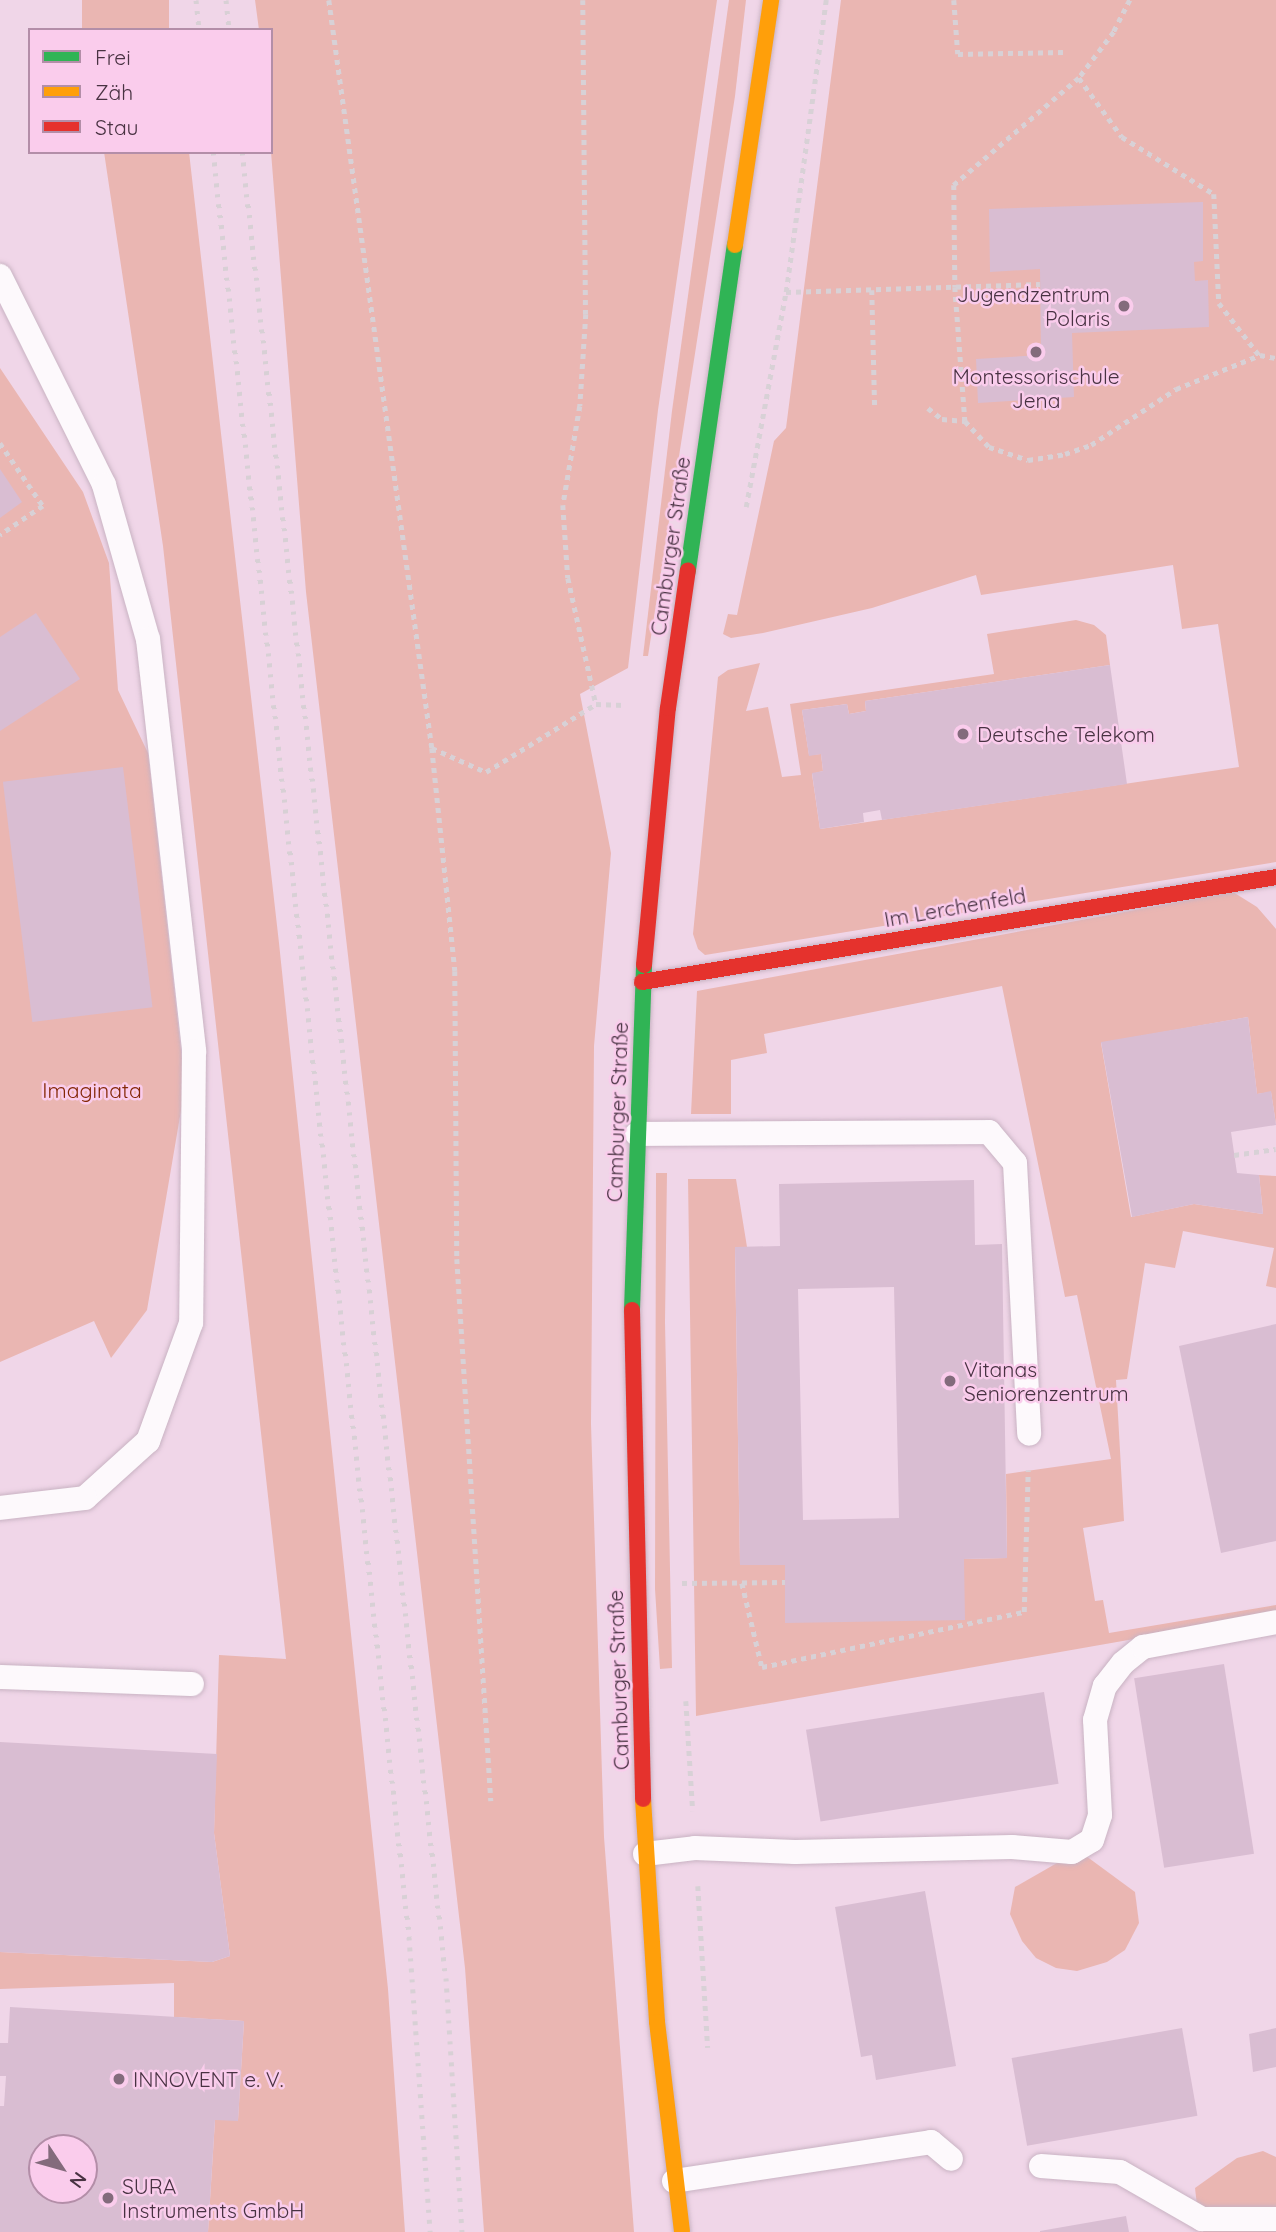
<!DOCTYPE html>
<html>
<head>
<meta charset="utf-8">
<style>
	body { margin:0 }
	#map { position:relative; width:1276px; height:2232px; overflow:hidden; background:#f0d6e8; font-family:Quicksand,sans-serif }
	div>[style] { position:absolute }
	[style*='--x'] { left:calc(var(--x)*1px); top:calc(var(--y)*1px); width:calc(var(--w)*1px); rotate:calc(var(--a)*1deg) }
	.green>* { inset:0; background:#eab6b2; transform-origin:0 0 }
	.building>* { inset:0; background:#d9bdd2; transform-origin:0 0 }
	.path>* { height:4.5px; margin-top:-2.25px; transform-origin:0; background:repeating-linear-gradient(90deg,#d8d1d6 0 5px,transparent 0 10px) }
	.roads { filter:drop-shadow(0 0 2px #c9b3c3) drop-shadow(0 0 2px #c9b3c3) }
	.lane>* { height:24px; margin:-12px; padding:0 12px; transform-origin:12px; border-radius:12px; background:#fdf9fc }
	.fast>* { height:16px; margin:-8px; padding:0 8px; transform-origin:8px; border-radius:8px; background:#30b455 }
	.slow>* { height:16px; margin:-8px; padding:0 8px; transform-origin:8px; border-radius:8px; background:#ff9f0a }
	.jam>* { height:16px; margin:-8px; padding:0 8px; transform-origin:8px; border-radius:8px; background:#e5322d }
	.rail>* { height:5px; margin-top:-2.5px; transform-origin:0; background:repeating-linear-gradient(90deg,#d8d0d5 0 3.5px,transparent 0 10.5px) }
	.dots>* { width:19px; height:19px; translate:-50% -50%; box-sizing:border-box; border:4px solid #faccec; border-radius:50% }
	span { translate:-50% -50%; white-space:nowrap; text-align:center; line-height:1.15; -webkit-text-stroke:5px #faccec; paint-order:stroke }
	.poi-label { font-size:21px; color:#483242 }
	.right { translate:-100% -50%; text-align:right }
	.left { translate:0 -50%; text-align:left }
	.street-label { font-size:21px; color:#483242 }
	.park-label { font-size:21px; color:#832705 }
	.legend { position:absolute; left:28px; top:28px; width:245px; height:126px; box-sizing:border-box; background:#faccec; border:2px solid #b38ea8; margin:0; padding:9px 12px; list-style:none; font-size:21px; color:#483242 }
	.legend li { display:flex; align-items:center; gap:14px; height:35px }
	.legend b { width:35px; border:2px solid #b38ea8 }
	.north { position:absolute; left:28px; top:2134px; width:70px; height:70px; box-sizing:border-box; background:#faccec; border:2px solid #b38ea8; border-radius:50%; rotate:126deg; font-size:19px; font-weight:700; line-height:28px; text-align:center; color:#483242 }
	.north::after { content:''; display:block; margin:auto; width:24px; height:32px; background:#836b7c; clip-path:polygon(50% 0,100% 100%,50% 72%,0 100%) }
</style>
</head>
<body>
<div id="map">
	<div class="green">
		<div style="left:82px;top:0;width:87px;height:30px"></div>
		<div style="clip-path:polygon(255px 0,717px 0,658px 410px,628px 668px,580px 694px,611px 853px,594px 1046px,591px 1424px,604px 1837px,634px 2232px,484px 2232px,465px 1968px,306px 592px,271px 152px,271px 30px,259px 30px)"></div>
		<div style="clip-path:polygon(729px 0,746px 0,735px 96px,648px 656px,643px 656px,672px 411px)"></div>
		<div style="clip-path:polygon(841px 0,1276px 0,1276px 862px,705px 955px,698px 949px,693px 934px,718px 677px,728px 670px,760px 663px,746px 711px,768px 707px,782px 777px,801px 775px,790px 704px,994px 674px,987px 634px,1076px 620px,1094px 625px,1106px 635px,1110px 665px,865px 701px,866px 711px,849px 714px,847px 704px,802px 710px,809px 755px,821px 754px,823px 771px,812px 774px,820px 829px,1239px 767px,1218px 624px,1182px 629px,1173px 565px,981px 595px,976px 575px,872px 608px,763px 633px,731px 638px,723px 634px,728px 614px,737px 615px,774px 441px,786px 428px)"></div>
		<div style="clip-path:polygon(104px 152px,189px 152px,279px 943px,388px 1989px,405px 2232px,208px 2232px,215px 2120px,238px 2120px,244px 2021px,174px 2017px,174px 1983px,0 1989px,0 1952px,212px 1962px,230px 1956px,214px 1833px,219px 1655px,286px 1659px,163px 546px)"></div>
		<div style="clip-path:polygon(0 368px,83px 492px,109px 563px,118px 690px,148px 753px,185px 1087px,147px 1310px,111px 1358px,94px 1321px,0 1362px)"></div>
		<div style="clip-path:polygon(1233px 892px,1257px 907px,1276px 929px,1276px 1124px,1271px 1092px,1257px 1094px,1248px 1017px,1101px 1043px,1131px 1217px,1194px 1204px,1263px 1214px,1259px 1175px,1276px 1176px,1276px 1288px,1266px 1286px,1274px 1248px,1183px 1231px,1175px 1268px,1145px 1263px,1127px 1379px,1116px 1380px,1124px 1521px,1083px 1528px,1095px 1601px,1103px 1600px,1109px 1633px,1276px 1605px,1276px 1614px,696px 1716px,688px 1179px,736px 1179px,747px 1247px,735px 1248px,740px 1565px,785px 1565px,785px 1622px,964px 1559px,1007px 1558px,1006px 1474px,1111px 1459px,1077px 1295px,1065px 1297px,1002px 986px,764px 1034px,767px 1053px,731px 1060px,731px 1114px,691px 1114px,697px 991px)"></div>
		<div style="clip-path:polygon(656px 1173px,667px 1173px,665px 1322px,672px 1668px,660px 1669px,655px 1589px)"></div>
		<div style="clip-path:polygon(1086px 1856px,1135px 1892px,1139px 1923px,1125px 1950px,1107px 1962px,1077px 1971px,1056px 1968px,1036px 1958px,1022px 1941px,1010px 1914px,1015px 1887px,1057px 1863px)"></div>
		<div style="clip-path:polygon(1263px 2151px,1276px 2157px,1276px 2232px,1200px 2232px,1195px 2188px,1237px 2158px)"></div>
	</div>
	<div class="building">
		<div style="clip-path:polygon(1203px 202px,1203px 261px,1194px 262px,1195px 281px,1208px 280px,1209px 327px,1072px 333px,1074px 397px,978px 403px,976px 359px,1041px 355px,1040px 269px,990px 272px,989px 209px)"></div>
		<div style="clip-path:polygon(0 469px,22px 502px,0 518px)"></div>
		<div style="clip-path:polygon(36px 613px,80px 679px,0 731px,0 637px)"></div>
		<div style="clip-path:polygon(1110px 665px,1127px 784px,882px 820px,880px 810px,863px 813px,864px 822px,820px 829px,812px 773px,823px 771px,821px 754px,809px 756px,802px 710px,847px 704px,849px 714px,866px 711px,865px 701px)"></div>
		<div style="left:123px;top:767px;width:242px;height:121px;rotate:83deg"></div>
		<div style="clip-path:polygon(1248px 1017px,1257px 1094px,1271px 1091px,1276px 1125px,1231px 1132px,1237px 1173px,1259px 1175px,1263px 1214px,1194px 1204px,1132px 1217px,1101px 1042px)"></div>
		<div style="clip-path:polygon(evenodd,974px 1180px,975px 1245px,1002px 1244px,1007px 1558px,964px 1559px,965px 1620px,785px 1623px,785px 1565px,740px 1565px,735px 1247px,780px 1246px,779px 1184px,974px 1180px,894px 1287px,899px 1518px,803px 1520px,798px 1289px,894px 1287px)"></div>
		<div style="clip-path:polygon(1276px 1324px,1276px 1541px,1221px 1553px,1179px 1346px)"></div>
		<div style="left:1224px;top:1664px;width:192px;height:91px;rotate:81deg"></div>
		<div style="left:1044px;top:1692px;width:93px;height:241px;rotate:81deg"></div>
		<div style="clip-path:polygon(0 1742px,217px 1754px,214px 1833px,230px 1956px,212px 1962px,0 1952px)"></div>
		<div style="clip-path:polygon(925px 1891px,956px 2066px,876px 2080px,872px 2055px,861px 2057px,835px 1907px)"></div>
		<div style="clip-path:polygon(evenodd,10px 2007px,244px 2021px,238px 2121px,215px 2120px,208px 2232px,0 2232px,0 2106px,4px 2106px,6px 2076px,0 2076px,0 2043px,8px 2043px,10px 2007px,42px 2148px,84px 2148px,84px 2190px,42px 2190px,42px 2148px)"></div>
		<div style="left:1182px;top:2028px;width:89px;height:173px;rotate:80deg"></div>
		<div style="clip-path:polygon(1276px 2028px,1276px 2067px,1253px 2072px,1249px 2034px)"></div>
		<div style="clip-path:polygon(1126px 2216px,1129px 2232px,1040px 2232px,1040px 2231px)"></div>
	</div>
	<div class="path">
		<div style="--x:329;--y:0;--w:755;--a:82.16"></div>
		<div style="--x:432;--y:748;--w:59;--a:24"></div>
		<div style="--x:486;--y:772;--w:129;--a:-31.7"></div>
		<div style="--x:596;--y:704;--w:28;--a:2"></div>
		<div style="--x:583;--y:0;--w:314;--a:89.5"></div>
		<div style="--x:586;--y:314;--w:92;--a:93.7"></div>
		<div style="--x:580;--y:406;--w:100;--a:99.7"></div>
		<div style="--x:563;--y:505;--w:73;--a:86.1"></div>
		<div style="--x:568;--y:578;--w:129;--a:77.5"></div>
		<div style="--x:954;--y:0;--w:54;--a:85.8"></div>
		<div style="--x:958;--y:54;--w:105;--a:-1.1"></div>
		<div style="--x:1130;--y:0;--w:36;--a:117"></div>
		<div style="--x:1114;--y:32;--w:58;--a:127.3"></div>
		<div style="--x:1079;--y:78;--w:165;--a:139.4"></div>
		<div style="--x:954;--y:185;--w:102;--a:89.4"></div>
		<div style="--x:955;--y:287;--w:134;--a:85.7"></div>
		<div style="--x:965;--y:421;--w:35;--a:47"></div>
		<div style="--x:989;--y:447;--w:41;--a:18.4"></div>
		<div style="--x:1028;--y:460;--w:37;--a:-9"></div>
		<div style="--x:1065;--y:454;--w:28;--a:-19"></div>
		<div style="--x:1091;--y:445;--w:102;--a:-33.4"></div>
		<div style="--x:1176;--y:389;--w:91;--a:-22"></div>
		<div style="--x:1260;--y:355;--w:16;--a:11"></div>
		<div style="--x:1079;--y:78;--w:73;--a:53.9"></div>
		<div style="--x:1122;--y:137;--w:108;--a:31.8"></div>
		<div style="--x:1214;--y:194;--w:109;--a:87.4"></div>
		<div style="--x:1219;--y:303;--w:66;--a:52.4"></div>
		<div style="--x:872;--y:290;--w:119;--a:88.6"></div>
		<div style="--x:786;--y:292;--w:254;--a:-1.8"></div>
		<div style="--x:928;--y:408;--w:18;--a:38"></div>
		<div style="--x:942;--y:419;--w:23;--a:5"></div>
		<div style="--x:0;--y:443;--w:76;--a:55.7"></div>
		<div style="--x:43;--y:506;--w:52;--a:146"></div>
		<div style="--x:746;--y:507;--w:219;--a:-79.5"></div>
		<div style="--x:786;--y:292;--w:295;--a:-82.2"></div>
		<div style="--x:432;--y:748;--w:224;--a:84.1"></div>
		<div style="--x:455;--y:971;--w:288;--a:89.6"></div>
		<div style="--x:457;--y:1259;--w:543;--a:86.41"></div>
		<div style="--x:1234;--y:1155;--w:42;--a:-8.1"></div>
		<div style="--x:682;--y:1583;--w:103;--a:-0.6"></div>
		<div style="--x:742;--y:1583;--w:86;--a:76.6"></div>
		<div style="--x:762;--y:1667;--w:268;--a:-11.9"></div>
		<div style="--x:1024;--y:1612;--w:142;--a:-88.4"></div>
		<div style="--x:686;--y:1701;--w:110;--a:86.4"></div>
		<div style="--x:698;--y:1886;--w:162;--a:86.5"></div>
	</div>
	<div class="roads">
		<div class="lane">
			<div style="--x:0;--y:276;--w:233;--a:63.5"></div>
			<div style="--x:104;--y:485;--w:160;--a:74.1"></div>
			<div style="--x:148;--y:639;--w:415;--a:83.6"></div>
			<div style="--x:194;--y:1051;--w:272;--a:90.6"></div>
			<div style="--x:191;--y:1323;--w:126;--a:110"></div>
			<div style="--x:148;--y:1441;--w:85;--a:137.9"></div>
			<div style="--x:85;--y:1498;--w:86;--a:173.3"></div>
			<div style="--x:637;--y:1134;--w:352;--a:-0.3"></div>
			<div style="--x:989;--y:1132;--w:40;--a:50"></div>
			<div style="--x:1015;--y:1163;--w:271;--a:87"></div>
			<div style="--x:0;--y:1677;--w:192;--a:2.1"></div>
			<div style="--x:645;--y:1854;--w:50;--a:-6.8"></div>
			<div style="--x:695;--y:1848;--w:100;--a:2.3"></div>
			<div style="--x:795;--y:1852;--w:217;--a:-1.3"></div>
			<div style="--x:1012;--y:1847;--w:60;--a:4.8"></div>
			<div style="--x:1072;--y:1852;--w:23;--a:-31"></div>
			<div style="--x:1092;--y:1840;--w:26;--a:-72"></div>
			<div style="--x:1100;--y:1815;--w:95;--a:-93"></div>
			<div style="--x:1095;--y:1720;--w:35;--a:-74"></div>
			<div style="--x:1105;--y:1686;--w:29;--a:-52"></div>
			<div style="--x:1123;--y:1663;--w:26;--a:-39"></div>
			<div style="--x:1143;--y:1647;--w:135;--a:-10.6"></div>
			<div style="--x:1041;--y:2166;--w:79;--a:4.3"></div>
			<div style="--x:1120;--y:2172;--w:95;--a:29.8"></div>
			<div style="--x:1202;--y:2219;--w:74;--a:0"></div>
			<div style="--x:674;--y:2181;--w:260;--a:-8.6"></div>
			<div style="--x:931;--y:2142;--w:26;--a:40"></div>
		</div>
		<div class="fast">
			<div style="--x:688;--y:570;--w:328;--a:-81.8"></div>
			<div style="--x:632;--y:1310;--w:345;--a:-88"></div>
		</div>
		<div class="slow">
			<div style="--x:735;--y:245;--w:248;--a:-81.6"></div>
			<div style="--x:643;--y:1799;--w:223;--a:86.4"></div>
			<div style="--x:657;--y:2022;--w:211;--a:83.2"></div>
		</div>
		<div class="jam">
			<div style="--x:644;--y:965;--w:258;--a:-84.7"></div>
			<div style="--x:668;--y:708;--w:139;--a:-81.8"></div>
			<div style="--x:642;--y:982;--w:643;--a:-9.4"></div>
			<div style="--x:632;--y:1310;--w:489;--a:88.7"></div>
		</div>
	</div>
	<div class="rail">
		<div style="--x:196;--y:0;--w:30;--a:84"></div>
		<div style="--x:226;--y:0;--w:30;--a:84"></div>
		<div style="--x:213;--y:152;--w:1796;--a:83.73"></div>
		<div style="--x:409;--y:1937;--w:296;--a:85.9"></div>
		<div style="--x:242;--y:152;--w:1837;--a:83.63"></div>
		<div style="--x:446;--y:1978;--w:255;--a:86.4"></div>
	</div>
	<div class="dots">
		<div style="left:1124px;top:306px;background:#836b7c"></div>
		<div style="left:1036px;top:352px;background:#836b7c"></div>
		<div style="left:963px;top:734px;background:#836b7c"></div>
		<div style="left:950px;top:1381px;background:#836b7c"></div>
		<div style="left:119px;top:2079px;background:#836b7c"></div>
		<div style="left:108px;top:2198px;background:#836b7c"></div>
	</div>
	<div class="poi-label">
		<span class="right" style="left:1110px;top:306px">Jugendzentrum<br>Polaris</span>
		<span style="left:1036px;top:388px">Montessorischule<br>Jena</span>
		<span class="left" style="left:977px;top:734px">Deutsche Telekom</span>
		<span class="left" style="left:964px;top:1381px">Vitanas<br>Seniorenzentrum</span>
		<span class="left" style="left:133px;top:2079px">INNOVENT e. V.</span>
		<span class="left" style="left:122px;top:2198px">SURA<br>Instruments GmbH</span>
	</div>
	<div class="street-label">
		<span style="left:670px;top:546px;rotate:-82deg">Camburger Straße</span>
		<span style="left:955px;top:907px;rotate:-10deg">Im Lerchenfeld</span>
		<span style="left:617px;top:1112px;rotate:-88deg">Camburger Straße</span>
		<span style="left:618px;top:1680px;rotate:-92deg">Camburger Straße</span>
	</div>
	<div class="park-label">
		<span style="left:92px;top:1090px">Imaginata</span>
	</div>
	<ul class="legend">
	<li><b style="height:9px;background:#30b455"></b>Frei</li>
	<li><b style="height:9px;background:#ff9f0a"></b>Zäh</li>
	<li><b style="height:9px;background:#e5322d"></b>Stau</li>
	</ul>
	<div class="north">N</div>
</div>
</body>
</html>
